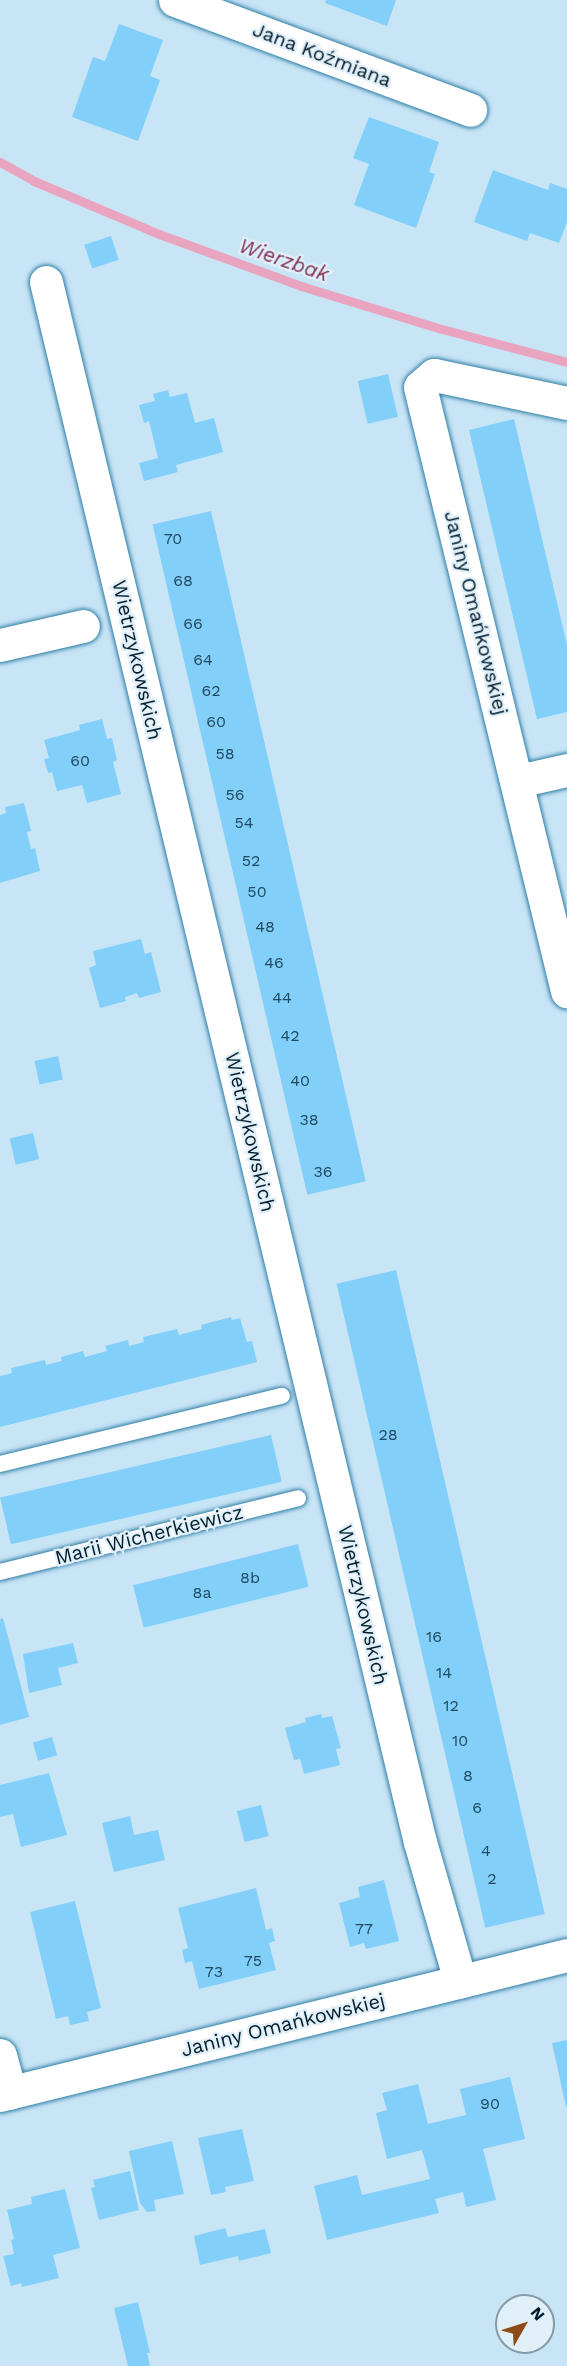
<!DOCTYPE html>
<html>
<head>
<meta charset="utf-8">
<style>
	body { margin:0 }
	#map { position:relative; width:567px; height:2366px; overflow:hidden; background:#c8e5f6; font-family:"Work Sans",sans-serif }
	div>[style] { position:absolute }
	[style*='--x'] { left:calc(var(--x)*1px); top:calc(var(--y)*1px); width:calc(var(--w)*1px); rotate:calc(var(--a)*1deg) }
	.stream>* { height:9px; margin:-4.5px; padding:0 4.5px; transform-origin:4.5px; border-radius:4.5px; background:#e9a5bf }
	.building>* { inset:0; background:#82cffa; transform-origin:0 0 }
	.roads { filter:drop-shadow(0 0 2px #307fa7) drop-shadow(0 0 2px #307fa7) }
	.service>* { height:16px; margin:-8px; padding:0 8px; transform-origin:8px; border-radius:8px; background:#fff }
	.minor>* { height:33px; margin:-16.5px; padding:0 16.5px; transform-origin:16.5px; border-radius:16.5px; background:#fff }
	.tertiary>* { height:33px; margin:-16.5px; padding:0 16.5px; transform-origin:16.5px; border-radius:16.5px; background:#fff }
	span { translate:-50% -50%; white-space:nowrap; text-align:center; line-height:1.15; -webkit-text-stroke:4.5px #e1eff8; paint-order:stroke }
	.number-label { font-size:16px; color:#204a60 }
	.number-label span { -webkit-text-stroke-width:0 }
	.street-label { font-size:20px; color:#001d2c }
	.water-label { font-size:21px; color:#813256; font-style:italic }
	.north { position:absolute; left:495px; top:2294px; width:60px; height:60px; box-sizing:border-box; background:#e1eff8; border:2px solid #879ba6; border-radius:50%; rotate:51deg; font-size:16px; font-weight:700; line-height:24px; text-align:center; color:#001d2c }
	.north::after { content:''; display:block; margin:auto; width:21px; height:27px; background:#8d4c17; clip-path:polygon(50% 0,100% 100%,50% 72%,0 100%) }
</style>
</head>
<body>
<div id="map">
	<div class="stream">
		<div style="--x:0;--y:162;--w:39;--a:29"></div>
		<div style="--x:34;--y:181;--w:136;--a:23"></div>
		<div style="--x:159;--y:234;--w:151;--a:20.1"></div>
		<div style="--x:301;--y:286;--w:147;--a:17"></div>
		<div style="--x:442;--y:329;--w:129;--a:14.8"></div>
	</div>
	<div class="building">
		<div style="clip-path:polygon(326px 0,396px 0,387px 26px,325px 3px)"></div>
		<div style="clip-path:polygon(119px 24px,163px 40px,150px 76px,160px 80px,138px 141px,72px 117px,93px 57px,105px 61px)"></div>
		<div style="clip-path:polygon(369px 117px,439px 142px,429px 172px,435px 174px,416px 228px,354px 205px,369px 164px,353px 158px)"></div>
		<div style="clip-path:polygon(493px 170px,548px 190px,550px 183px,567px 189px,567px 222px,559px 243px,530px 233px,527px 241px,474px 222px)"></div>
		<div style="left:111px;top:236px;width:25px;height:28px;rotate:72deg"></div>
		<div style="left:388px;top:374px;width:44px;height:31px;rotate:77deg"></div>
		<div style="clip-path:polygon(168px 390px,170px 397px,187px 393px,195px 423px,214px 418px,223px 452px,176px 465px,178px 472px,144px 481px,139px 463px,158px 458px,149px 421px,144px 423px,139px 405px,155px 401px,153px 394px)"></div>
		<div style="clip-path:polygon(514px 419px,567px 645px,567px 712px,537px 719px,469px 430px)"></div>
		<div style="left:211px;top:511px;width:688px;height:60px;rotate:77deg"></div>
		<div style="clip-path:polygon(102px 719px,107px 739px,112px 738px,117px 760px,113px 762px,121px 794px,87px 803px,82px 785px,57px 791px,52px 772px,48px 773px,44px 759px,49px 758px,44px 740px,80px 730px,79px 725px)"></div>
		<div style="clip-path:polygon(24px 803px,31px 831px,27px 832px,31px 849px,35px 848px,40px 871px,0 883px,0 815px,6px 813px,5px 807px)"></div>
		<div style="clip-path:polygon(141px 939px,145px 954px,151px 952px,161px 992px,139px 998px,137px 993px,125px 997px,126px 1001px,100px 1008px,89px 968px,96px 965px,93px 951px)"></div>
		<div style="left:58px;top:1056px;width:24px;height:24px;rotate:78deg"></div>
		<div style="left:33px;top:1133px;width:27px;height:24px;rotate:77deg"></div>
		<div style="left:396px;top:1270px;width:661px;height:61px;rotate:77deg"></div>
		<div style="clip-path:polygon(231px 1317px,232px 1320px,240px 1318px,247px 1342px,252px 1341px,257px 1362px,0 1427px,0 1376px,12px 1373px,11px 1368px,45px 1360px,46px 1365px,62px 1361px,61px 1357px,83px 1351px,85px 1357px,107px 1351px,105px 1346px,128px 1340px,129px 1346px,144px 1342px,143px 1337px,177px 1329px,179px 1335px,202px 1329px,201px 1325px)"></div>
		<div style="left:271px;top:1435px;width:48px;height:278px;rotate:77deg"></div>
		<div style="left:298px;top:1544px;width:44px;height:170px;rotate:76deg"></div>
		<div style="clip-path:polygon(3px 1618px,29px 1717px,0 1725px,0 1619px)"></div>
		<div style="clip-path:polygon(73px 1643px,78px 1663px,58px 1668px,62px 1685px,29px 1693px,23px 1654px)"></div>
		<div style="clip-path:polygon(321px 1714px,322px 1718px,332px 1716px,341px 1748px,336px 1749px,340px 1765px,304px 1774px,300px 1759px,294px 1760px,285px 1728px,306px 1722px,305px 1718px)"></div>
		<div style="left:52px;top:1737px;width:19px;height:20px;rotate:74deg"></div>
		<div style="clip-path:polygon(49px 1773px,67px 1835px,21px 1847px,13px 1814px,0 1817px,0 1785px)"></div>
		<div style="left:261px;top:1805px;width:32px;height:25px;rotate:76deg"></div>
		<div style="clip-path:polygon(130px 1816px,134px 1835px,158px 1830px,165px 1860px,114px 1872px,102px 1823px)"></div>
		<div style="clip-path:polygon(384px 1880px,399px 1941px,366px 1949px,364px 1943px,350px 1947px,339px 1903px,360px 1897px,358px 1887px)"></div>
		<div style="clip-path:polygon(256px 1888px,266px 1930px,272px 1928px,275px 1941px,269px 1943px,276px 1970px,199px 1989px,192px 1961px,185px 1963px,182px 1950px,188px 1948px,178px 1908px)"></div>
		<div style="clip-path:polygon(75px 1901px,101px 2008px,87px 2012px,89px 2021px,70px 2025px,68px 2016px,56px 2019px,30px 1912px)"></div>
		<div style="clip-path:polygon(567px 2040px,567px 2107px,566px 2107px,552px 2043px)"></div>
		<div style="clip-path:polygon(510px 2077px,525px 2139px,483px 2149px,496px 2200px,466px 2207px,463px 2192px,435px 2199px,439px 2213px,327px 2240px,314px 2186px,357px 2175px,362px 2195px,430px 2179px,422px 2150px,387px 2159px,376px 2113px,387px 2110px,382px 2093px,418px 2084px,428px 2124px,466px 2115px,460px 2089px)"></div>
		<div style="clip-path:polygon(242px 2129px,254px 2181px,225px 2187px,226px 2192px,211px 2195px,198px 2138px)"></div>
		<div style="clip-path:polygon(172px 2141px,184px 2194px,154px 2200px,156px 2211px,147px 2212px,140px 2203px,129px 2151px)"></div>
		<div style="clip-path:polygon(130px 2171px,139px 2210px,99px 2220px,91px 2188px,95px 2187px,93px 2180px)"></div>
		<div style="clip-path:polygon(65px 2189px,80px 2248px,53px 2255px,59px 2278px,22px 2287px,21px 2283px,11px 2286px,3px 2256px,14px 2254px,11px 2240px,14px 2239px,7px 2210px,32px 2204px,31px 2197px)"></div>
		<div style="clip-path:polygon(225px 2228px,228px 2237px,265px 2229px,271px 2253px,239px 2261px,238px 2256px,200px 2265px,194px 2236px)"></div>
		<div style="clip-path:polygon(138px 2302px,150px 2353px,147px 2353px,150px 2366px,128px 2366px,114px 2308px)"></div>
	</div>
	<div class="roads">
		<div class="service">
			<div style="--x:0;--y:1464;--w:290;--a:-13.6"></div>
			<div style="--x:0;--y:1572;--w:307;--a:-13.9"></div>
		</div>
		<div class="minor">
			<div style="--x:175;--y:0;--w:315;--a:20.4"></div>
			<div style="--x:46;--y:282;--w:1604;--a:76.52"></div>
			<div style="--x:420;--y:1842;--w:145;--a:73.9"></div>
			<div style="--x:567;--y:403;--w:136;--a:-168.1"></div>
			<div style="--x:434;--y:375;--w:18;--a:139"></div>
			<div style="--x:420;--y:387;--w:622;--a:76.32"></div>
			<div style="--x:0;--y:645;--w:85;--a:-12.9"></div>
			<div style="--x:518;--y:781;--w:50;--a:-12.7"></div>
			<div style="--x:0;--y:2055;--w:39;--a:75"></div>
		</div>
		<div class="tertiary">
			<div style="--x:0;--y:2095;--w:584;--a:-13.87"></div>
		</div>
	</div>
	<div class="number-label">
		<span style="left:173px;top:539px">70</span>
		<span style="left:183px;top:581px">68</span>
		<span style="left:193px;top:624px">66</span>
		<span style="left:203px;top:660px">64</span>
		<span style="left:211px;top:691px">62</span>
		<span style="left:216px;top:722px">60</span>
		<span style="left:225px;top:754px">58</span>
		<span style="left:80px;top:761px">60</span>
		<span style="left:235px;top:795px">56</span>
		<span style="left:244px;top:823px">54</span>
		<span style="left:251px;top:861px">52</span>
		<span style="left:257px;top:892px">50</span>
		<span style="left:265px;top:927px">48</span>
		<span style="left:274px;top:963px">46</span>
		<span style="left:282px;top:998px">44</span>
		<span style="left:290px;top:1036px">42</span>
		<span style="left:300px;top:1081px">40</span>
		<span style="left:309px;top:1120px">38</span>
		<span style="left:323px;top:1172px">36</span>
		<span style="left:388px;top:1435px">28</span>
		<span style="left:250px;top:1578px">8b</span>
		<span style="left:202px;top:1593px">8a</span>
		<span style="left:434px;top:1637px">16</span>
		<span style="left:444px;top:1673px">14</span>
		<span style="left:451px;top:1706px">12</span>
		<span style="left:460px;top:1741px">10</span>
		<span style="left:468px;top:1776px">8</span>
		<span style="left:477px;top:1808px">6</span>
		<span style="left:486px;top:1851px">4</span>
		<span style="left:492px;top:1879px">2</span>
		<span style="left:364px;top:1929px">77</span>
		<span style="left:253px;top:1961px">75</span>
		<span style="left:214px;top:1972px">73</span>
		<span style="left:490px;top:2104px">90</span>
	</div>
	<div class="street-label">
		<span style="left:322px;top:55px;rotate:21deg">Jana Koźmiana</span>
		<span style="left:476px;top:613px;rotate:76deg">Janiny Omańkowskiej</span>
		<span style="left:137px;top:660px;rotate:77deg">Wietrzykowskich</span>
		<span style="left:250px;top:1132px;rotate:77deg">Wietrzykowskich</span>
		<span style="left:149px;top:1535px;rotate:-14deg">Marii Wicherkiewicz</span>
		<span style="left:363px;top:1605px;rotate:77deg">Wietrzykowskich</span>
		<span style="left:283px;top:2025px;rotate:-14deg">Janiny Omańkowskiej</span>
	</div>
	<div class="water-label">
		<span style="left:284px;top:260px;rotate:19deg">Wierzbak</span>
	</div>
	<div class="north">N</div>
</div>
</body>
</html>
